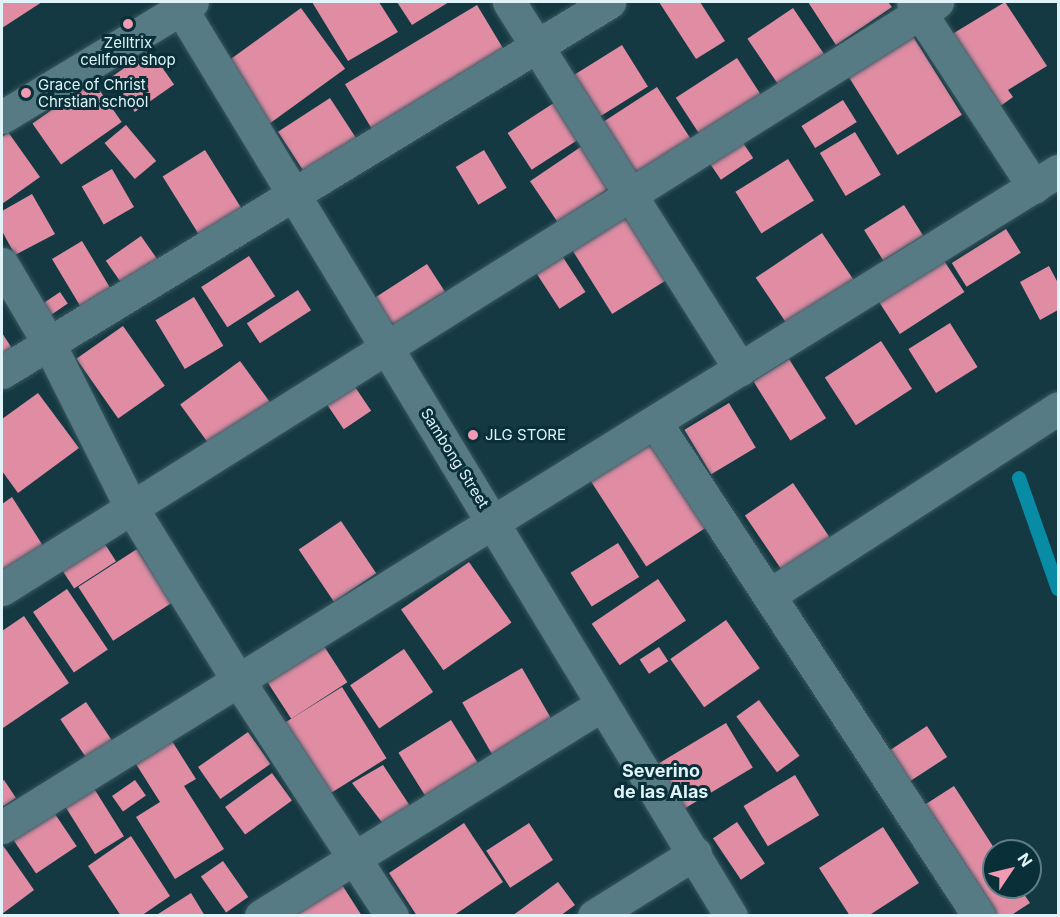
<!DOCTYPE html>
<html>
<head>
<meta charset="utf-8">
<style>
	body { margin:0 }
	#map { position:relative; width:1060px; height:917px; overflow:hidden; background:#153942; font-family:Inter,sans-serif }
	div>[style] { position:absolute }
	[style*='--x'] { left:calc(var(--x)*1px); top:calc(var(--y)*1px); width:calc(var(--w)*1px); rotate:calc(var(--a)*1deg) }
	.stream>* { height:14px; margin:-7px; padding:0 7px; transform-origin:7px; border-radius:7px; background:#088ba4 }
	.building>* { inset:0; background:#e08da4; transform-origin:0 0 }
	.roads { filter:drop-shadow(0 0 2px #3a575f) drop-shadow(0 0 2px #3a575f) }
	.minor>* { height:33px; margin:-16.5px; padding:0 16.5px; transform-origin:16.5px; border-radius:16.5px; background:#577b85 }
	.tertiary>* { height:33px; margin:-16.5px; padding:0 16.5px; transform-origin:16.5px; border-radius:16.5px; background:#577b85 }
	.dots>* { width:16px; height:16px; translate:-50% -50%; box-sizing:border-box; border:3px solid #092f38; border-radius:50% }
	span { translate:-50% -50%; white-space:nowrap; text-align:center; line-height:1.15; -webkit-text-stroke:6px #092f38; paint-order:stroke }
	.poi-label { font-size:15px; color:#e0f3f9 }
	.left { translate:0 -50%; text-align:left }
	.street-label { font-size:15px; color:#e0f3f9 }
	.quarter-label { font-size:18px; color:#e0f3f9; font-weight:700 }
	.frame { position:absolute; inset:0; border:3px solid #e0f3f9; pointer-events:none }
	.north { position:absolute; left:982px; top:839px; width:60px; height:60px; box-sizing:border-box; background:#092f38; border:2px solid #5f7d85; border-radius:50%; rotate:55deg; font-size:16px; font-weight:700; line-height:24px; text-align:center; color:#e0f3f9 }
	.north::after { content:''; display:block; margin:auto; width:21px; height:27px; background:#f19ab2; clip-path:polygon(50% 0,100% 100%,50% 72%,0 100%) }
</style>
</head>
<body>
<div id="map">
	<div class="stream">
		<div style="--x:1019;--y:478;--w:118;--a:70.6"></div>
	</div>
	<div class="building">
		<div style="clip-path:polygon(2px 2px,42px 2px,2px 28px)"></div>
		<div style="clip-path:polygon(312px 2px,379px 2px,398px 32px,348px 61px)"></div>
		<div style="clip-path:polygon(397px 2px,449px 2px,412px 25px)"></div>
		<div style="clip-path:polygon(659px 2px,700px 2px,725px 41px,696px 59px)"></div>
		<div style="clip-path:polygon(808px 2px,888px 2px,892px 7px,836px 45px)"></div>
		<div style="clip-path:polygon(1005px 2px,1047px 66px,1008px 90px,1013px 97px,995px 110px,949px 36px)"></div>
		<div style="left:477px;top:5px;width:63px;height:154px;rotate:59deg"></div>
		<div style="left:301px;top:8px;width:75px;height:97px;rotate:54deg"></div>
		<div style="left:793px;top:8px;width:63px;height:55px;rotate:56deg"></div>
		<div style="left:909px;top:30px;width:100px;height:76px;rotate:58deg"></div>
		<div style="left:622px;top:45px;width:49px;height:67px;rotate:58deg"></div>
		<div style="left:150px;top:50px;width:42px;height:48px;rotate:55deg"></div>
		<div style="left:737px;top:58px;width:54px;height:73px;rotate:57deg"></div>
		<div style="left:93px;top:81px;width:50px;height:74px;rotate:55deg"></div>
		<div style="left:657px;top:87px;width:63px;height:69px;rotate:57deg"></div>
		<div style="left:563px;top:97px;width:44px;height:66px;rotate:57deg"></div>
		<div style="left:330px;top:98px;width:57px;height:62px;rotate:57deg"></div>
		<div style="left:843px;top:100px;width:26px;height:49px;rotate:58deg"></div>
		<div style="left:126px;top:125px;width:47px;height:28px;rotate:50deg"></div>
		<div style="clip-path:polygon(8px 132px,40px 177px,2px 204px,2px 137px)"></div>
		<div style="left:855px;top:132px;width:50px;height:41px;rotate:59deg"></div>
		<div style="left:737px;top:134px;width:29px;height:39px;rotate:56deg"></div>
		<div style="left:588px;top:142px;width:50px;height:70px;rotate:56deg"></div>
		<div style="left:205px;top:150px;width:77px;height:50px;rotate:58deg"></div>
		<div style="left:484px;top:150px;width:44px;height:33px;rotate:59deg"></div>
		<div style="left:788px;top:159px;width:49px;height:62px;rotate:58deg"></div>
		<div style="left:112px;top:169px;width:44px;height:35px;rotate:60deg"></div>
		<div style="clip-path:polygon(32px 194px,55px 234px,15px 255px,2px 231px,2px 211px)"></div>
		<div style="left:904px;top:205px;width:36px;height:47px;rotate:58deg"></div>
		<div style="left:625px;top:208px;width:83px;height:67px;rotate:58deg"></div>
		<div style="left:1006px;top:229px;width:28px;height:64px;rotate:58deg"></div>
		<div style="left:822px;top:233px;width:68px;height:80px;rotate:56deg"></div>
		<div style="left:141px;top:236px;width:32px;height:43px;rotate:55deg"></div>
		<div style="left:82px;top:241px;width:60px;height:35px;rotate:59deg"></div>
		<div style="left:555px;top:245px;width:56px;height:31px;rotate:57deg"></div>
		<div style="left:249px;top:256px;width:48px;height:57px;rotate:57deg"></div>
		<div style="left:941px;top:256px;width:43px;height:77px;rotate:57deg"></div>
		<div style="left:427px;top:264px;width:33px;height:64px;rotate:57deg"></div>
		<div style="clip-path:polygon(1049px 266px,1058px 283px,1058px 310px,1040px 320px,1020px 282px)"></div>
		<div style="left:298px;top:290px;width:24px;height:61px;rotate:57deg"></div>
		<div style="left:60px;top:292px;width:14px;height:35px;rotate:56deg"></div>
		<div style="left:194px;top:297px;width:57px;height:45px;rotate:59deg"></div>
		<div style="left:950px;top:323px;width:52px;height:49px;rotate:58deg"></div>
		<div style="left:123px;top:326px;width:73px;height:57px;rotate:55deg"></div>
		<div style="clip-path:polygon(2px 333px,15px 353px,2px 361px)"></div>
		<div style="left:881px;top:341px;width:57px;height:67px;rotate:57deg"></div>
		<div style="left:789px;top:359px;width:70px;height:42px;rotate:58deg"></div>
		<div style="left:240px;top:361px;width:57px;height:74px;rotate:54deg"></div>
		<div style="left:351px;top:381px;width:36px;height:33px;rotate:56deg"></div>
		<div style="clip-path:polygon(38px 393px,79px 448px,18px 493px,2px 471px,2px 419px)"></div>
		<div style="left:729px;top:403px;width:52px;height:52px;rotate:59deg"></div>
		<div style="left:652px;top:434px;width:108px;height:77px;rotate:57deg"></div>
		<div style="left:793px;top:483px;width:77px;height:58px;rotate:56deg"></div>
		<div style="clip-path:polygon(12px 497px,45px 549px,2px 577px,2px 504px)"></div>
		<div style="left:341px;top:521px;width:63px;height:51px;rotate:56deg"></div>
		<div style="left:97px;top:532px;width:35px;height:50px;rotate:57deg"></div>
		<div style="left:618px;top:543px;width:40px;height:56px;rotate:58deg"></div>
		<div style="left:137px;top:549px;width:64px;height:70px;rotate:57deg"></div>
		<div style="left:469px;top:562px;width:74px;height:83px;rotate:55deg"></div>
		<div style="left:658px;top:579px;width:50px;height:80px;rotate:56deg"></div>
		<div style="left:67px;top:589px;width:73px;height:41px;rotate:56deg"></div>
		<div style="clip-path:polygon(24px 616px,69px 683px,3px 728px,2px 631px)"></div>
		<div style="left:726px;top:620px;width:59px;height:68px;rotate:55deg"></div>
		<div style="left:318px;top:637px;width:54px;height:67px;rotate:57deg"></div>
		<div style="left:659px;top:647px;width:17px;height:23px;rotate:57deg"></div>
		<div style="left:404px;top:649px;width:52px;height:65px;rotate:56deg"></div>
		<div style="left:522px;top:668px;width:68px;height:69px;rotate:60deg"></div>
		<div style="left:342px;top:687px;width:84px;height:67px;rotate:58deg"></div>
		<div style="left:759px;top:700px;width:69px;height:28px;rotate:54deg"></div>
		<div style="left:86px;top:702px;width:55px;height:31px;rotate:56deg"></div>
		<div style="left:451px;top:720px;width:58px;height:62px;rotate:58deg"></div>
		<div style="left:726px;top:723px;width:52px;height:82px;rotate:59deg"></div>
		<div style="left:927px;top:726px;width:37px;height:54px;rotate:57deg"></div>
		<div style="clip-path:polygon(165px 730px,196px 779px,184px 786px,224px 849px,175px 879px,136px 817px,160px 802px,129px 753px)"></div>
		<div style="left:248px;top:732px;width:39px;height:61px;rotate:55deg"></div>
		<div style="clip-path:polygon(383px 765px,414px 812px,387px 829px,352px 783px)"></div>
		<div style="left:272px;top:773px;width:34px;height:58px;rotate:54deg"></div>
		<div style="left:795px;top:775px;width:47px;height:60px;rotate:59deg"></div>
		<div style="clip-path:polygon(4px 780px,16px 798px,2px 807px,2px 781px)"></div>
		<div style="left:135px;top:780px;width:19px;height:28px;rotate:55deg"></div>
		<div style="left:90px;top:782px;width:64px;height:34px;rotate:58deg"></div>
		<div style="clip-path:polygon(954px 786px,996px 851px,994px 887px,1019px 887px,1030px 903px,1010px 916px,982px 916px,915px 811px)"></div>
		<div style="left:51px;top:808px;width:46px;height:49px;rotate:56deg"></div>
		<div style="left:737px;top:822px;width:50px;height:29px;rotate:56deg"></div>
		<div style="clip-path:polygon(464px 823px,503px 882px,453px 916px,417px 916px,389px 873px)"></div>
		<div style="left:529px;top:823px;width:44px;height:51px;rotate:57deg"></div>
		<div style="clip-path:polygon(883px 827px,919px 883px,868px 916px,850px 916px,819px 868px)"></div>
		<div style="clip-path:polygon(131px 836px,170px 896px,141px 916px,121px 916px,88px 866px)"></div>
		<div style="clip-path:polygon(2px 844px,34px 890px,2px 914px)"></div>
		<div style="left:223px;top:861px;width:44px;height:27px;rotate:55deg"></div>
		<div style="clip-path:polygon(337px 877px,362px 916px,298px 916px,292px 906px)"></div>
		<div style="clip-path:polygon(558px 882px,575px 905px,560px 916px,512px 916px)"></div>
		<div style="clip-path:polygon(191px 893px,205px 916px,155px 916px)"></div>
	</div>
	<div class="roads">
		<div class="minor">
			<div style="--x:177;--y:2;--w:1069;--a:58.78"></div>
			<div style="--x:509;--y:2;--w:434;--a:57.8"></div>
			<div style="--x:913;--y:2;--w:221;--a:56.8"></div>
			<div style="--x:2;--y:264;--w:91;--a:59.5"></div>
			<div style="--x:48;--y:342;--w:185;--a:63.3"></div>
			<div style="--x:131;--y:507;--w:203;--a:58.3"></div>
			<div style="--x:238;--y:680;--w:282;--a:56.9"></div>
			<div style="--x:2;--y:372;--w:711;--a:-31.36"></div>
			<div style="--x:655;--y:422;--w:591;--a:56.74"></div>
			<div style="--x:2;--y:589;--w:1104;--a:-32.12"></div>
			<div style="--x:771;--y:594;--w:342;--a:-32.9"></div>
			<div style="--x:2;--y:827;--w:1243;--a:-31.85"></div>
			<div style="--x:261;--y:916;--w:400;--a:-31.8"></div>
			<div style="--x:594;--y:916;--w:119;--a:-32"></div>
		</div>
		<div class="tertiary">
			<div style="--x:2;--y:117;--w:222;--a:-31.2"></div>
		</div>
	</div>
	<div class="dots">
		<div style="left:128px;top:24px;background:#f19ab2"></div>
		<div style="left:26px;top:93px;background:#f19ab2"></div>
		<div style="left:473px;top:435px;background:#f19ab2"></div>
	</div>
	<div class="poi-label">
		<span style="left:128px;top:51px">Zelltrix<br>cellfone shop</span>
		<span class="left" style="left:38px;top:93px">Grace of Christ<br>Chrstian school</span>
		<span class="left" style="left:485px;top:435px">JLG STORE</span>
	</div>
	<div class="street-label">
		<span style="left:455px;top:458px;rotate:58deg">Sambong Street</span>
	</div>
	<div class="quarter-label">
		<span style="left:661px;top:782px">Severino<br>de las Alas</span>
	</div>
	<div class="frame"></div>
	<div class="north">N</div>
</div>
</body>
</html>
